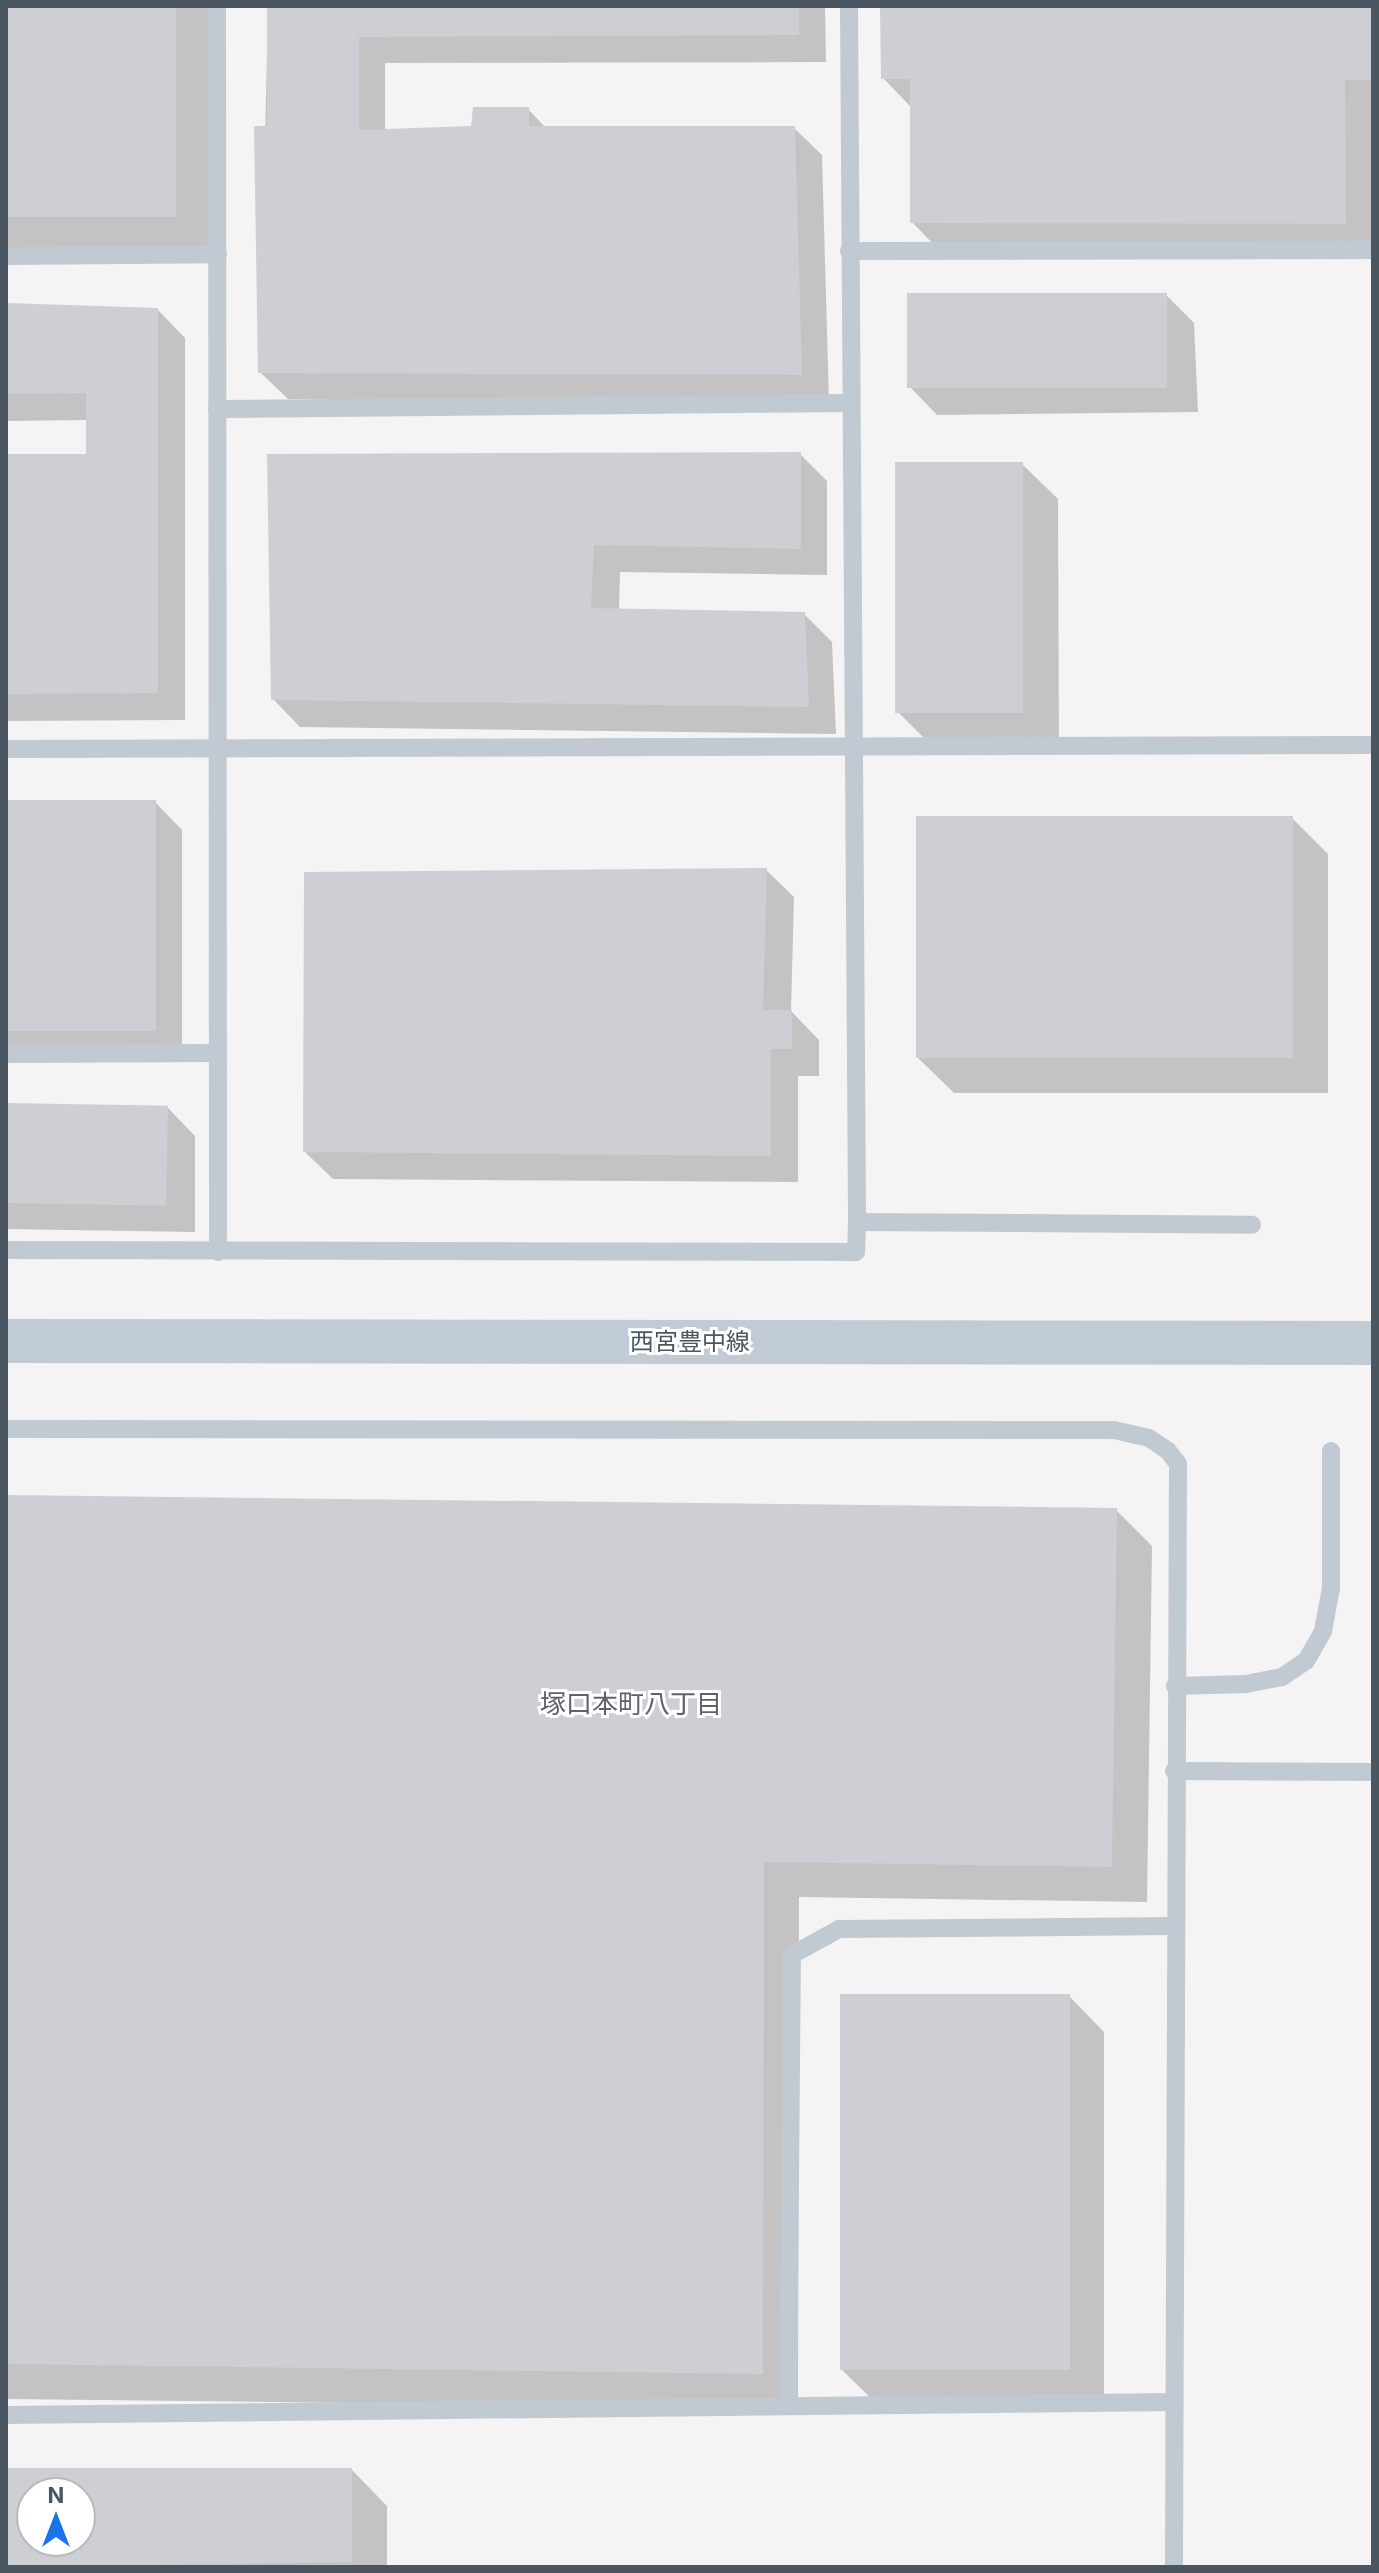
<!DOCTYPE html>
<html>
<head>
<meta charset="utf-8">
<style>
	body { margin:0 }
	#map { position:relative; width:1379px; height:2573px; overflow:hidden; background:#f5f3f3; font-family:Inter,"Noto Sans JP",sans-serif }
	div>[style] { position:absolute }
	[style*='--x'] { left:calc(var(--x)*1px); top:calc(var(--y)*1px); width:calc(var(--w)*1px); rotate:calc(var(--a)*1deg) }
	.shadow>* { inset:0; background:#0003; transform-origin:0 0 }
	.building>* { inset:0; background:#cdcfd5; transform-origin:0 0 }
	.lane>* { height:18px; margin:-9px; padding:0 9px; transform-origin:9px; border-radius:9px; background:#c1cad2 }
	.secondary>* { height:44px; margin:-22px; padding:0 22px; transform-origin:22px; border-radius:22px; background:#c1cbd6 }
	span { translate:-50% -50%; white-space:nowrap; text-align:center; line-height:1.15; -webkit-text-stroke:6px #fff; paint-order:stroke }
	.street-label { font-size:24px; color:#4a5661 }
	.neighbourhood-label { font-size:26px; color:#5f6368 }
	.frame { position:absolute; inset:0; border:8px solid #4a5661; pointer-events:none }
	.north { position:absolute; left:16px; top:2477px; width:80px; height:80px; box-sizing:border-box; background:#fff; border:2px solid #b7bbc0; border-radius:50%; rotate:0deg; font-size:22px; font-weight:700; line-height:32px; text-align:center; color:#4a5661 }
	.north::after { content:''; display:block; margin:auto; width:28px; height:36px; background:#1a73e8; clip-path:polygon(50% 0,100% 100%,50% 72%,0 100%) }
</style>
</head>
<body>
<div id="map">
	<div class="shadow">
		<div style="left:6px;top:6px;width:204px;height:246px"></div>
		<div style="clip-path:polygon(268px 6px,825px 6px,826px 62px,385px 63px,385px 131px,472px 128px,528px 109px,546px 128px,794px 128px,822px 155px,829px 402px,288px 399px,260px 372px)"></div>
		<div style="clip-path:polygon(882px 6px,1373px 6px,1373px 251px,939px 250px,912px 222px,910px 106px,883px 78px)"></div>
		<div style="clip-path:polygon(1166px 295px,1194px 323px,1198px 412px,937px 415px,910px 387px)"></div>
		<div style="clip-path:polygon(6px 305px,158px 310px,185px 338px,185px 720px,6px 721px,6px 456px,88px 456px,88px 420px,6px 421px)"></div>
		<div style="clip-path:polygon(800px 454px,827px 481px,827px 575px,620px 572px,619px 611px,804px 614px,832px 642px,836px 734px,300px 727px,273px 699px,269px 456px)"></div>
		<div style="clip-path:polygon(1022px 464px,1058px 499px,1059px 748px,934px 748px,898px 712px)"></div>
		<div style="clip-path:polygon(155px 802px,182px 830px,182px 1058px,6px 1058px,6px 804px)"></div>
		<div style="clip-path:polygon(1292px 818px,1328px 854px,1328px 1093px,954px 1093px,918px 1058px)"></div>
		<div style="clip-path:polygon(766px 870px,794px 897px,791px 1011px,819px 1040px,819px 1076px,798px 1076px,798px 1182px,333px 1179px,305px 1152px)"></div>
		<div style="clip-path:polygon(6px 1105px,168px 1108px,195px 1136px,195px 1232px,6px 1229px)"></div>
		<div style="clip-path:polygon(6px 1497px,1116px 1510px,1152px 1546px,1147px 1902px,799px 1897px,798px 2408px,6px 2399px)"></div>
		<div style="clip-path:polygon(1069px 1996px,1104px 2032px,1104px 2405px,878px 2405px,842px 2370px)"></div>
		<div style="clip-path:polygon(evenodd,6px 2470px,352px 2470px,387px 2506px,387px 2567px,6px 2567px,6px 2470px,32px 2493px,80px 2493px,80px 2541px,32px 2541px,32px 2493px)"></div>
	</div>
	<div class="building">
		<div style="left:6px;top:6px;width:170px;height:211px"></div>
		<div style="clip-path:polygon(267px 6px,799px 6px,799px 35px,359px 37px,359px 130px,471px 126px,473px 107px,529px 107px,529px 126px,795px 126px,802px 375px,258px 373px,254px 126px,267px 126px)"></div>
		<div style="clip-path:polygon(880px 6px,1373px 6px,1373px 80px,1345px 80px,1346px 224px,910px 223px,910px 79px,881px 79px)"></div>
		<div style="left:907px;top:293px;width:260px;height:95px"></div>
		<div style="clip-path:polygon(6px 303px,158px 308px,158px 693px,6px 694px,6px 454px,86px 454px,86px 393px,6px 394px)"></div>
		<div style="clip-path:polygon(801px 452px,801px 549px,594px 545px,591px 608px,805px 612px,809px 707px,271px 700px,267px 454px)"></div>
		<div style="left:895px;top:462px;width:128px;height:251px"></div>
		<div style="left:156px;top:800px;width:231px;height:150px;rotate:90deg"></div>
		<div style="left:916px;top:816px;width:377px;height:242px"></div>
		<div style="clip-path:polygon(767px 868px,763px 1010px,792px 1010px,792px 1049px,771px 1049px,771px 1156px,303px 1152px,304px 872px)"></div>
		<div style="left:6px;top:1103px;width:162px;height:100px;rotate:1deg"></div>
		<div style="clip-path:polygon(6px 1495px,1117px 1508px,1112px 1867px,764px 1862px,763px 2374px,6px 2364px)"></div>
		<div style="left:840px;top:1994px;width:230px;height:376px"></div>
		<div style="clip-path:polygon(evenodd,6px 2468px,352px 2468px,352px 2562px,6px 2567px,6px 2468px,32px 2493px,80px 2493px,80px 2541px,32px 2541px,32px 2493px)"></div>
	</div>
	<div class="lane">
		<div style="--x:217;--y:6;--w:1246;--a:89.95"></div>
		<div style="--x:849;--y:6;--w:1216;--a:89.62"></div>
		<div style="--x:849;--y:251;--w:524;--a:-0.11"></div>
		<div style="--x:6;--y:256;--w:212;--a:-0.5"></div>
		<div style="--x:217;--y:409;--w:632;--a:-0.54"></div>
		<div style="--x:6;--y:749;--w:1367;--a:-0.17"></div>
		<div style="--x:6;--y:1054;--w:209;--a:-0.3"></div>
		<div style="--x:6;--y:1250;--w:850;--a:0.13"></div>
		<div style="--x:856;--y:1252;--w:30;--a:-88"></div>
		<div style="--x:857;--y:1222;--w:395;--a:0.4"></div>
		<div style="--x:6;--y:1429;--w:1108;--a:0.05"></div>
		<div style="--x:1114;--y:1430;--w:36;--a:13"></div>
		<div style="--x:1149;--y:1438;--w:23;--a:34"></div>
		<div style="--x:1168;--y:1451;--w:16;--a:52"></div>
		<div style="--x:1178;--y:1464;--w:1103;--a:90.21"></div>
		<div style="--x:1175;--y:1686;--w:71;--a:-1.6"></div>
		<div style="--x:1246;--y:1684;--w:37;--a:-11"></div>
		<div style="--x:1282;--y:1677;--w:29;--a:-34"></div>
		<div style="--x:1306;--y:1661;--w:34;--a:-60"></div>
		<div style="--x:1323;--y:1631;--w:44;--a:-79.5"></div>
		<div style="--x:1331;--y:1588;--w:137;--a:-90"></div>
		<div style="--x:1174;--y:1771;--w:199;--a:0.3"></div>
		<div style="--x:788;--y:2406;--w:451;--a:-89.5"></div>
		<div style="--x:792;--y:1955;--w:54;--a:-29"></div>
		<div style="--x:839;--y:1929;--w:334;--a:-0.5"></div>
		<div style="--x:6;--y:2415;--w:1167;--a:-0.64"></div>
	</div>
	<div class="secondary">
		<div style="--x:6;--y:1341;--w:1367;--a:0.08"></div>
	</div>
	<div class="street-label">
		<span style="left:690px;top:1342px">西宮豊中線</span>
	</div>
	<div class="neighbourhood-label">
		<span style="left:631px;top:1704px">塚口本町八丁目</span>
	</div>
	<div class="frame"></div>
	<div class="north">N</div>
</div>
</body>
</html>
